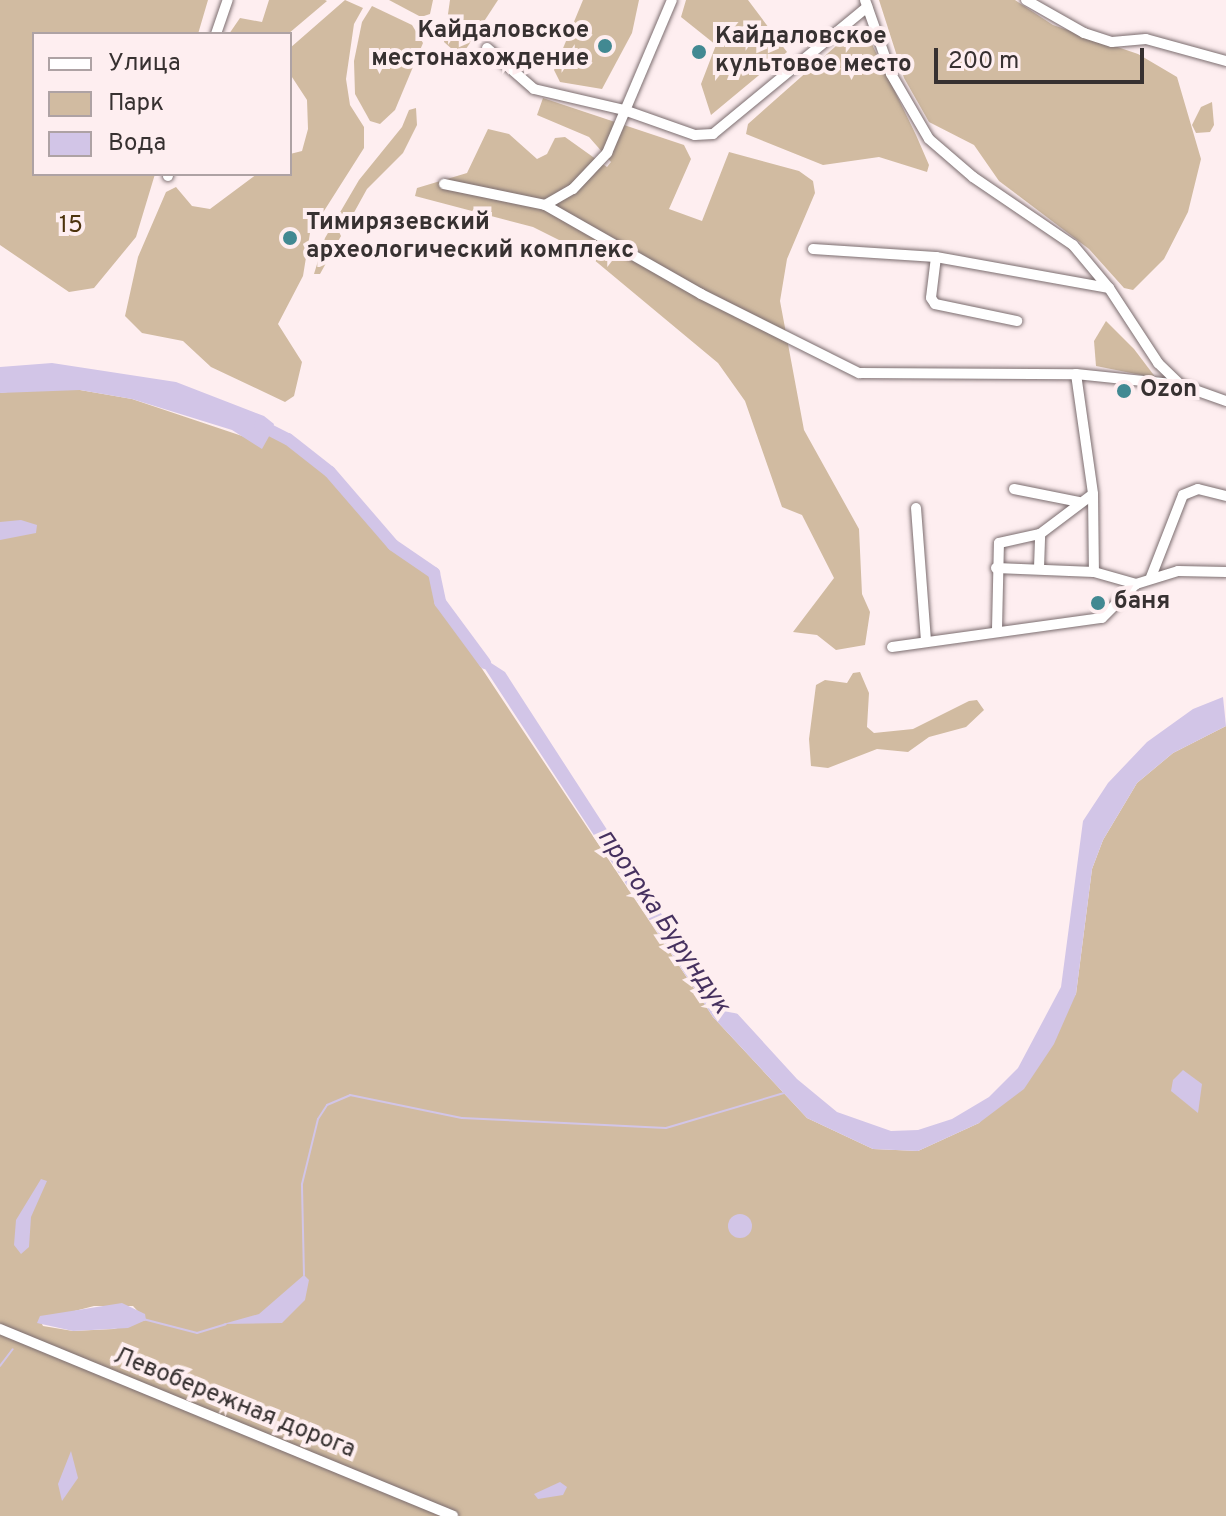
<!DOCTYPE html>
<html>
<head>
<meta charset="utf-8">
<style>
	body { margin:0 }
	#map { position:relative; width:1226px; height:1516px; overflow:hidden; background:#feeef0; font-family:Overpass,sans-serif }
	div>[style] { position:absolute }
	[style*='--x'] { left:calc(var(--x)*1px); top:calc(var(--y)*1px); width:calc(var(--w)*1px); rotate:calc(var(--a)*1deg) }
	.green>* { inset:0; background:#d1bba1 }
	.water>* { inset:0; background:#d2c5e7 }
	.round { border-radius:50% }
	.stream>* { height:2px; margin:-1px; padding:0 1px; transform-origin:1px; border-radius:1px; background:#d2c5e7 }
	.river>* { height:12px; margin:-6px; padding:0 6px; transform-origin:6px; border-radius:6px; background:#d2c5e7 }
	.roads { filter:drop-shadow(0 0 2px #7b6d6f) drop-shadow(0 0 2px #7b6d6f) }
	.minor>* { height:10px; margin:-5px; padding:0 5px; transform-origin:5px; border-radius:5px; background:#fff }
	.dots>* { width:22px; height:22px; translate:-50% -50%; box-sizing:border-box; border:4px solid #feeef0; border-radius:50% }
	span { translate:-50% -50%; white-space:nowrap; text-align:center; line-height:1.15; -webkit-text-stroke:8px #feeef0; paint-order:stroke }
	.poi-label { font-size:24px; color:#373131; font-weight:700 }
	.right { translate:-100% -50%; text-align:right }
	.left { translate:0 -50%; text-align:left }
	.park-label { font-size:24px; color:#4d330d }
	.street-label { font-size:24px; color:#373131 }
	.water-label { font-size:26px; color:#46315f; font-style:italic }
	.legend { position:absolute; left:32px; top:32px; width:260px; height:144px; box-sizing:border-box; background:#feeef0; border:2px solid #aea2a4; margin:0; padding:10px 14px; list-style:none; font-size:24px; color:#373131 }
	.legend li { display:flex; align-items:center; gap:16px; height:40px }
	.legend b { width:40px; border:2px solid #aea2a4 }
	.scale { position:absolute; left:934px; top:48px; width:210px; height:36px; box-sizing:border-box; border:4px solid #373131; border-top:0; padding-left:10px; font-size:24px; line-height:28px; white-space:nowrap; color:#373131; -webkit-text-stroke:6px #feeef0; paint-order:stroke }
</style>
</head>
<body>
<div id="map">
	<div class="green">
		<div style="clip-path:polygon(0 0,208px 0,198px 34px,34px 34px,34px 174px,155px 174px,136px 237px,94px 288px,69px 292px,0 245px)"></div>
		<div style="clip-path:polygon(269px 0,325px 0,327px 1px,288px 34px,229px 34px,240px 18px,262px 22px)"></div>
		<div style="clip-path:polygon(345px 0,363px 8px,354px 24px,346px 79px,350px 105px,364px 127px,364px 148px,310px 233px,303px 276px,278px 324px,302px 362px,294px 396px,285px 402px,211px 367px,183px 341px,142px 333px,125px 316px,138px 257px,166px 192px,176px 187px,192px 206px,210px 209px,257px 174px,290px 174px,290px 154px,302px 151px,308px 129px,307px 100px,290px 74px,290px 48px)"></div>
		<div style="clip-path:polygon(389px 0,433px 0,430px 14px,421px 17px)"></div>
		<div style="clip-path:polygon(450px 0,498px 0,466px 49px,453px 50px,444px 42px)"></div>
		<div style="clip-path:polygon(583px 0,639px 0,632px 33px,602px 89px,560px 82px,554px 70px)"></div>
		<div style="clip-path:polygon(686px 0,748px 0,787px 52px,711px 115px,701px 84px,716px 45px,681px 17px)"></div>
		<div style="clip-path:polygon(879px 0,1015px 0,1053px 25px,1138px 54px,1177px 77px,1201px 159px,1188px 212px,1164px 259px,1133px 290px,1124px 288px,1089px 249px,999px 181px,974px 145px,929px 122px,904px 78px)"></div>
		<div style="clip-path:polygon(372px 6px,412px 25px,423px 43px,395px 110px,380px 124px,370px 121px,355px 94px,354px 61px,362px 22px)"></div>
		<div style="clip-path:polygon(860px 30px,867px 34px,916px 135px,929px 165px,927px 172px,879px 157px,823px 165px,746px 134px,748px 124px,853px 31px)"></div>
		<div style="clip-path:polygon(543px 98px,684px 145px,691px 159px,669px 209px,702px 221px,729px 152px,799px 171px,813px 181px,815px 193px,787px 259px,780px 301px,804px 430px,859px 529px,862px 594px,870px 612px,865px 645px,836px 650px,817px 635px,793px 632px,834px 578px,802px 515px,782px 507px,745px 401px,718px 363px,587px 254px,533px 227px,415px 196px,417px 188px,467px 173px,488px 129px,509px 134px,537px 159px,547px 154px,555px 138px,565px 137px,607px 167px,611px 162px,589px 137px,537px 115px)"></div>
		<div style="clip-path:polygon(1212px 102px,1214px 125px,1210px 132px,1196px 133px,1192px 125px,1201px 107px)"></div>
		<div style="clip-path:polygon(416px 108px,417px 125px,403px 153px,367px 189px,320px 274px,314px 274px,325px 238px,359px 180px,402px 127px,409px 110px)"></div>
		<div style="clip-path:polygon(1106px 321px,1134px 349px,1156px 378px,1096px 366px,1094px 341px)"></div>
		<div style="clip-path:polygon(evenodd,29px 389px,80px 390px,132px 399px,254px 440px,272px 431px,330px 472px,393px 545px,434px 573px,440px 602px,455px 628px,713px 1017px,807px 1118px,873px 1149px,918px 1151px,979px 1123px,1076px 994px,1092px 869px,1103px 840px,1137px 783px,1173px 753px,1226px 726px,1226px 1516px,0 1516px,0 393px,29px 389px,94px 1306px,133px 1306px,146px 1320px,114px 1329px,73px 1331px,43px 1326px,40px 1320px,94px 1306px)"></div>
		<div style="clip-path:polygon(860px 672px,869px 693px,867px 727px,874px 733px,913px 729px,969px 701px,977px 700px,984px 710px,966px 727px,929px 737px,908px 752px,877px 749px,828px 768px,811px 766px,809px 739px,816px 685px,825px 680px,847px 683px,853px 673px)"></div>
	</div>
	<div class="water">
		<div style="clip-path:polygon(52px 363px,176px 382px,264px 416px,274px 424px,272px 431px,262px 449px,232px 430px,132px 399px,80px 390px,0 393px,0 367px)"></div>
		<div style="clip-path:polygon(21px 520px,37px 525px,36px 533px,0 540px,0 522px)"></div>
		<div style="clip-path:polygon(474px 652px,505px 672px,668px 924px,734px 1010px,797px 1079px,837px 1112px,891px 1131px,918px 1130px,952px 1119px,989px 1097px,1018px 1068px,1061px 987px,1083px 821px,1108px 783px,1147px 742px,1193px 709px,1223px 697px,1226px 726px,1173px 753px,1137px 783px,1103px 840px,1092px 869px,1076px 994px,1054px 1044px,1024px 1089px,979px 1123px,918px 1151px,873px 1149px,807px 1118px,713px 1017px)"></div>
		<div style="clip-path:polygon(1183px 1070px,1202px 1084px,1198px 1113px,1171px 1091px,1173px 1080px)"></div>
		<div style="clip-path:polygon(41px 1179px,47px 1181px,31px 1217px,29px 1247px,21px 1254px,14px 1245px,16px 1220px)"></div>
		<div class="round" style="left:728px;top:1214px;width:24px;height:24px"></div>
		<div style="clip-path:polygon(304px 1275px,309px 1280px,305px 1300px,282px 1323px,223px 1324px,259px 1314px)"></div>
		<div style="clip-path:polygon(122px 1303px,145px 1314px,146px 1320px,128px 1328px,73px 1331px,37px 1323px,40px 1316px)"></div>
		<div style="clip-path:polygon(71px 1451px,78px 1478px,62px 1501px,58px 1484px)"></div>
		<div style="clip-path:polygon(560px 1482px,567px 1487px,563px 1495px,538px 1499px,534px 1494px)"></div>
	</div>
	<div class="stream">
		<div style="--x:304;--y:1275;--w:91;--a:-91.3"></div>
		<div style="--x:302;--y:1184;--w:67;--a:-76.2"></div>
		<div style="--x:318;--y:1119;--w:17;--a:-57"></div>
		<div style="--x:327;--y:1105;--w:25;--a:-23"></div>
		<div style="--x:350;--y:1095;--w:114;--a:11.6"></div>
		<div style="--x:462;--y:1118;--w:204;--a:2.8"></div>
		<div style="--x:666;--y:1128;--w:123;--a:-16.5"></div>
		<div style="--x:143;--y:1319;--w:56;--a:14.5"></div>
		<div style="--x:197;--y:1333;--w:30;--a:-17"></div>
		<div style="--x:0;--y:1366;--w:21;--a:-53"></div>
	</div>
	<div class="river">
		<div style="--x:260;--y:425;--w:31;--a:27"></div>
		<div style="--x:288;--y:439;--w:53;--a:38.2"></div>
		<div style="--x:330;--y:472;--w:96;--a:49.2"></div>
		<div style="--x:393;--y:545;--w:50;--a:34.3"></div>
		<div style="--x:434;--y:573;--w:30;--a:78"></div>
		<div style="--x:440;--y:602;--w:76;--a:53.6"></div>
	</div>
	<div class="roads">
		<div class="minor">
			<div style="--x:865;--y:0;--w:78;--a:70.6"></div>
			<div style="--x:891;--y:74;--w:75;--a:59.7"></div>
			<div style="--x:929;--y:139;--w:58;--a:40.8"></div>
			<div style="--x:973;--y:177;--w:121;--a:34.2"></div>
			<div style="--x:1073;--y:245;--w:56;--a:50.1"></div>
			<div style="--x:1109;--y:288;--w:90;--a:56.8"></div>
			<div style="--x:1158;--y:363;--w:32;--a:44"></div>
			<div style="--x:1026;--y:0;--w:67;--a:29.6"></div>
			<div style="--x:1084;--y:33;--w:29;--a:18"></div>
			<div style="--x:1112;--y:42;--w:34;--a:-5"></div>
			<div style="--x:1146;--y:39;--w:83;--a:15.4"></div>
			<div style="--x:216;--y:34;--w:36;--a:-71"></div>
			<div style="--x:487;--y:48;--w:62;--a:41.1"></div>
			<div style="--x:534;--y:89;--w:92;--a:13.1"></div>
			<div style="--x:624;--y:110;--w:75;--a:19.4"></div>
			<div style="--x:695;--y:135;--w:18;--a:-3"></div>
			<div style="--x:713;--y:134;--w:200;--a:-39.5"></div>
			<div style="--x:168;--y:176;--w:2;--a:-90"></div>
			<div style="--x:444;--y:184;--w:103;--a:11.7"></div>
			<div style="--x:545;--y:205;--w:180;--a:29.7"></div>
			<div style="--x:701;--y:294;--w:177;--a:26.6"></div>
			<div style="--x:859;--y:373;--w:217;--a:0.3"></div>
			<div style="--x:1076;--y:374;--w:106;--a:6"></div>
			<div style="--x:1181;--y:385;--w:48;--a:19.6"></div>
			<div style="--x:545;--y:205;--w:32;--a:-30"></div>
			<div style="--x:573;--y:189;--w:50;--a:-46.6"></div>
			<div style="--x:607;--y:153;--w:166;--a:-67"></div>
			<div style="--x:813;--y:249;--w:123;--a:3.7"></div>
			<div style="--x:936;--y:257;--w:176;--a:10.2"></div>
			<div style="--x:936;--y:257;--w:41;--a:97"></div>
			<div style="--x:931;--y:298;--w:7;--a:56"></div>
			<div style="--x:935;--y:304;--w:84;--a:11.7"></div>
			<div style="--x:1076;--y:374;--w:121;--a:81.9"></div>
			<div style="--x:1093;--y:494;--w:78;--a:89.3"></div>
			<div style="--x:1014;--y:489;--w:66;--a:11.3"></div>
			<div style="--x:916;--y:508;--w:132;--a:85.7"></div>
			<div style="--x:996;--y:568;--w:98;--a:2.3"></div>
			<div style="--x:1094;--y:572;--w:44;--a:15.9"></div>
			<div style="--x:1136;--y:584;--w:44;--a:-17.2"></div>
			<div style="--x:1178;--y:571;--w:48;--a:1.2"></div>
			<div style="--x:1039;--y:568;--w:34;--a:-88"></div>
			<div style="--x:1151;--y:577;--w:88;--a:-68.7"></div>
			<div style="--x:1183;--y:495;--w:16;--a:-22"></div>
			<div style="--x:1198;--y:489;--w:29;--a:14"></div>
			<div style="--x:997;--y:629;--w:86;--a:-88.7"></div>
			<div style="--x:999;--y:543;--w:42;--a:-12.4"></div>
			<div style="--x:1040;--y:534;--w:66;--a:-37"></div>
			<div style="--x:892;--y:647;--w:212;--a:-7.9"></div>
			<div style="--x:1102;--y:618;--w:48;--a:-45"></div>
			<div style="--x:0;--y:1329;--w:490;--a:22.4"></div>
		</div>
	</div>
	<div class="dots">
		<div style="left:605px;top:46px;background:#428992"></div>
		<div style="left:699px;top:52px;background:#428992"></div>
		<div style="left:290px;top:238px;background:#428992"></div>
		<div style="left:1124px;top:391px;background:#428992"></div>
		<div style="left:1098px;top:603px;background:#428992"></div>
	</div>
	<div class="poi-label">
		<span class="right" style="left:589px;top:46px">Кайдаловское<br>местонахождение</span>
		<span class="left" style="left:715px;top:52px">Кайдаловское<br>культовое место</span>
		<span class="left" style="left:306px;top:238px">Тимирязевский<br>археологический комплекс</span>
		<span class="left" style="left:1140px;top:391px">Ozon</span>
		<span class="left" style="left:1114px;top:603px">баня</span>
	</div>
	<div class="park-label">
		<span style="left:71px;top:227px">15</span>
	</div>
	<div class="street-label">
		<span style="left:234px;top:1404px;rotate:22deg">Левобережная дорога</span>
	</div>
	<div class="water-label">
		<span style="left:663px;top:922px;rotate:56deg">протока Бурундук</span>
	</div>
	<ul class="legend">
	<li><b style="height:10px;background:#fff"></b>Улица</li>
	<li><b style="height:22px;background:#d1bba1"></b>Парк</li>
	<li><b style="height:22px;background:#d2c5e7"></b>Вода</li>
	</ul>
	<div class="scale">200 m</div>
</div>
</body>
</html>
